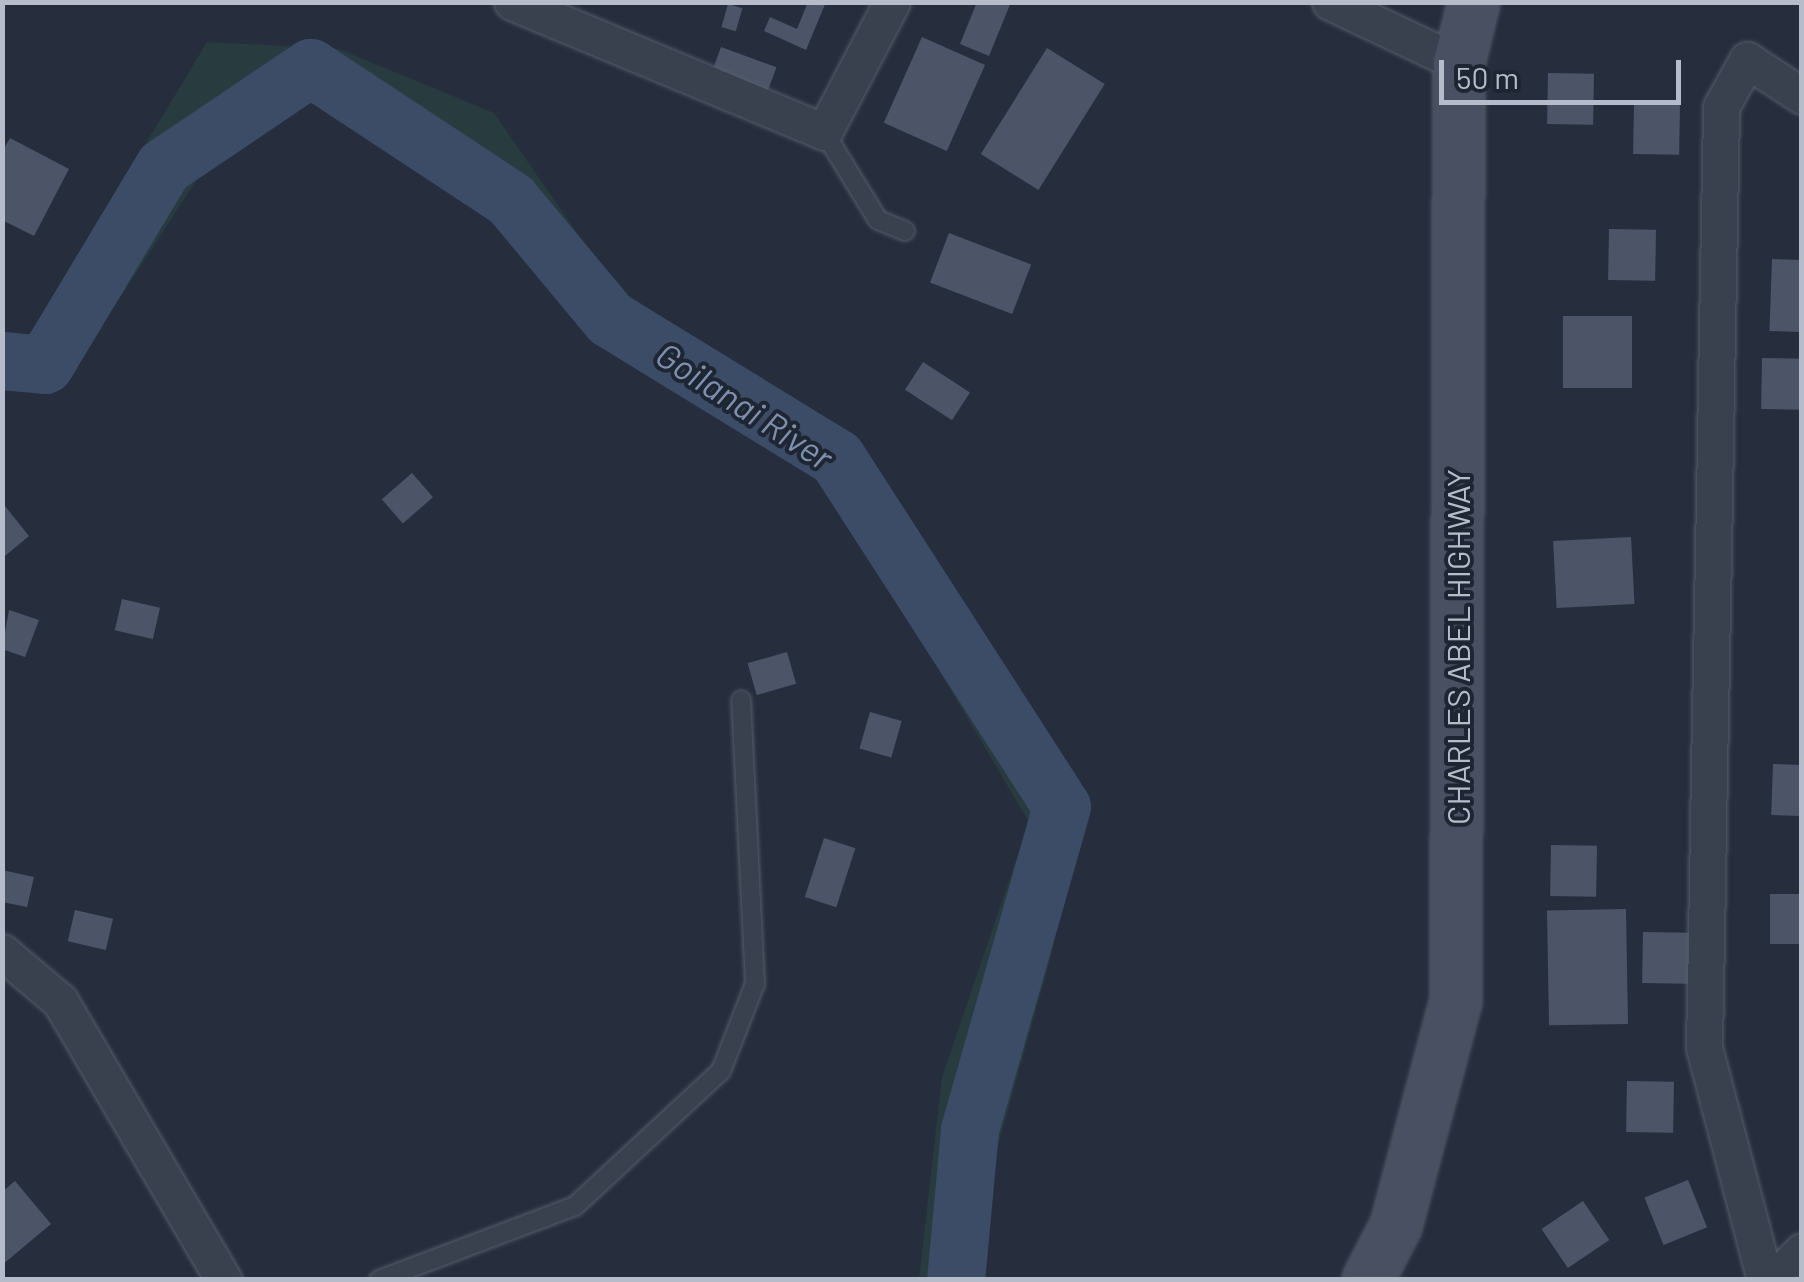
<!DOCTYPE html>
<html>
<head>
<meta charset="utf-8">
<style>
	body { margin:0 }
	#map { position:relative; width:1804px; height:1282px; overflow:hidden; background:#262e3e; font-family:Barlow,sans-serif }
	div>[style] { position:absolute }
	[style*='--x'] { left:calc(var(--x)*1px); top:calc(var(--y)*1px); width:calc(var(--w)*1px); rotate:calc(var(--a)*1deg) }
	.green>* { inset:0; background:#283b3f }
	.river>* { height:58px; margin:-29px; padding:0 29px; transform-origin:29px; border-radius:29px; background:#3c4b66 }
	.building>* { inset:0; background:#4c5567; transform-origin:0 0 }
	.roads { filter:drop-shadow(0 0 2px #555c69) drop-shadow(0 0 2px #555c69) }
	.service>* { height:18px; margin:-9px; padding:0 9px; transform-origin:9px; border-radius:9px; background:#3a414e }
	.minor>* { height:35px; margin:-17.5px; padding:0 17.5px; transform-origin:17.5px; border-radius:17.5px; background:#3a414e }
	.secondary>* { height:50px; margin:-25px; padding:0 25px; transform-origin:25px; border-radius:25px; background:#485061 }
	span { translate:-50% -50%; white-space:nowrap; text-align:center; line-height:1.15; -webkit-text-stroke:8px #1f2633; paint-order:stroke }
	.street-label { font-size:32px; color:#b6bcc9 }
	.water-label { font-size:35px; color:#7f90af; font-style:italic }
	.frame { position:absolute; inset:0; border:5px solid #b6bcc9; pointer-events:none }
	.scale { position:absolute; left:1439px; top:60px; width:242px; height:45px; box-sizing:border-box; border:5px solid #b6bcc9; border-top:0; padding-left:12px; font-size:30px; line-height:35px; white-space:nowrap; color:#b6bcc9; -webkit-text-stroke:8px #1f2633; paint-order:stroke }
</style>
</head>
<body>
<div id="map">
	<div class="green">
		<div style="clip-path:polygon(207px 42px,339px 49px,494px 113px,614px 286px,840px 433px,1085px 791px,1050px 960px,997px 1149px,980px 1279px,919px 1279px,942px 1077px,1029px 822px,823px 474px,597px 336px,494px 221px,316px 94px,207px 164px,77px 364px,31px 334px)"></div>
	</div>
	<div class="river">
		<div style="--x:2;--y:361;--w:43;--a:5.3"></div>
		<div style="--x:45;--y:365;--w:231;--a:-59"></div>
		<div style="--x:164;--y:167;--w:177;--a:-34"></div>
		<div style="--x:311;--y:68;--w:240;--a:33.4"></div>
		<div style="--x:511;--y:200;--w:155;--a:50.2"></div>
		<div style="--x:610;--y:319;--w:266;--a:31.5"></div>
		<div style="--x:837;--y:458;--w:415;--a:57.2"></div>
		<div style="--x:1062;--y:807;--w:336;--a:105.9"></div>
		<div style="--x:970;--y:1130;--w:151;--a:95.3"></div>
	</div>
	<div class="building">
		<div style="clip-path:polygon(808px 2px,826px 2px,806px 50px,764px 31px,770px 17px,797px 29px)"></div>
		<div style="clip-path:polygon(977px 2px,1011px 2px,989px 56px,960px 44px)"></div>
		<div style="left:728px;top:4px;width:15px;height:24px;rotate:16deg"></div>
		<div style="left:922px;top:37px;width:69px;height:94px;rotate:24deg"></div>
		<div style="left:721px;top:47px;width:59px;height:26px;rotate:20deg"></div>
		<div style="left:1047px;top:48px;width:68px;height:125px;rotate:32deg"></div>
		<div style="left:1548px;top:73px;width:46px;height:51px;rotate:1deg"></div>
		<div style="left:1634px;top:103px;width:46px;height:51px;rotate:1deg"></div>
		<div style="clip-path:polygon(10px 138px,69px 169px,34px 236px,2px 220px,2px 152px)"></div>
		<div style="left:1609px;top:229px;width:47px;height:51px;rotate:1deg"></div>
		<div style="left:949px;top:233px;width:88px;height:53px;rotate:21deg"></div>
		<div style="left:1772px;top:259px;width:30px;height:72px;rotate:2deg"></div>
		<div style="left:1563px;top:316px;width:69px;height:72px"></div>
		<div style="left:1762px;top:358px;width:40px;height:51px;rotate:1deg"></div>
		<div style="left:923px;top:362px;width:56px;height:33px;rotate:33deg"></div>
		<div style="left:412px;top:473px;width:32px;height:40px;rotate:49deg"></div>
		<div style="clip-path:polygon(5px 506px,29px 536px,5px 556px,2px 553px)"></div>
		<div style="left:1631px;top:537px;width:67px;height:78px;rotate:87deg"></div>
		<div style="left:122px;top:599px;width:39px;height:32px;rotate:13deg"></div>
		<div style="clip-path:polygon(9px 610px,39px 620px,25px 657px,2px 649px)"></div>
		<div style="left:787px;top:652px;width:33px;height:41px;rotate:74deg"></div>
		<div style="left:870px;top:712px;width:33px;height:38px;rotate:16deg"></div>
		<div style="left:1773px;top:764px;width:29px;height:51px;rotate:2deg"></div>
		<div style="left:824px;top:838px;width:33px;height:62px;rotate:18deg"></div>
		<div style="left:1551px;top:845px;width:46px;height:51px;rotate:1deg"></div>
		<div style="clip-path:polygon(2px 870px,34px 877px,27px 907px,2px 902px)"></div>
		<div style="left:1770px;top:894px;width:32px;height:50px"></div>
		<div style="left:1626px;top:909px;width:115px;height:79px;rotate:89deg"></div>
		<div style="left:75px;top:910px;width:39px;height:32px;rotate:13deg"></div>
		<div style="left:1643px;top:932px;width:46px;height:51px;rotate:1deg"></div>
		<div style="left:1627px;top:1081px;width:47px;height:51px;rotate:1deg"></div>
		<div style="left:1688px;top:1180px;width:51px;height:47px;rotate:68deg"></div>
		<div style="clip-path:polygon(15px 1181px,51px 1224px,2px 1265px,2px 1192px)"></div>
		<div style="left:1583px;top:1201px;width:47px;height:50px;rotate:56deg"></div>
	</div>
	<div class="roads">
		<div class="service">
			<div style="--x:824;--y:132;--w:103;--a:58.5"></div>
			<div style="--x:878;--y:220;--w:29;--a:22"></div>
			<div style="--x:379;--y:1280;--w:210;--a:-20.7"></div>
			<div style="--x:575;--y:1206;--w:199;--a:-42.8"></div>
			<div style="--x:721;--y:1071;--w:93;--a:-68.7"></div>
			<div style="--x:755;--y:984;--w:284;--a:-92.8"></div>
		</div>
		<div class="minor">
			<div style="--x:512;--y:2;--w:338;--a:22.6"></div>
			<div style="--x:824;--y:132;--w:147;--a:-62.4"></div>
			<div style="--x:1330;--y:2;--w:143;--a:25.3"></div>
			<div style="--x:2;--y:952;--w:76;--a:40.2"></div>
			<div style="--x:60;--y:1001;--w:324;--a:59.6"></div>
			<div style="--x:1765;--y:1280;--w:241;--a:-104.7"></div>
			<div style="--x:1704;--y:1047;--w:940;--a:-88.96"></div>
			<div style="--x:1721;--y:107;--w:54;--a:-61"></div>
			<div style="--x:1747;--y:60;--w:66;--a:33.2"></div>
			<div style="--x:1773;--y:1280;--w:41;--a:-45"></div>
		</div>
		<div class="secondary">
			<div style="--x:1368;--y:1280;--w:61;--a:-62.6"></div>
			<div style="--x:1396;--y:1226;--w:233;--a:-75.1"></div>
			<div style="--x:1456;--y:1001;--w:938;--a:-89.82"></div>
			<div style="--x:1459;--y:63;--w:63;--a:-76.2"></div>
		</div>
	</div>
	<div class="street-label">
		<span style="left:1457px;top:647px;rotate:-90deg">CHARLES ABEL HIGHWAY</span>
	</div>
	<div class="water-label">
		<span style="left:745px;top:405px;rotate:33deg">Goilanai River</span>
	</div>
	<div class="frame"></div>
	<div class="scale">50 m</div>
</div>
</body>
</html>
